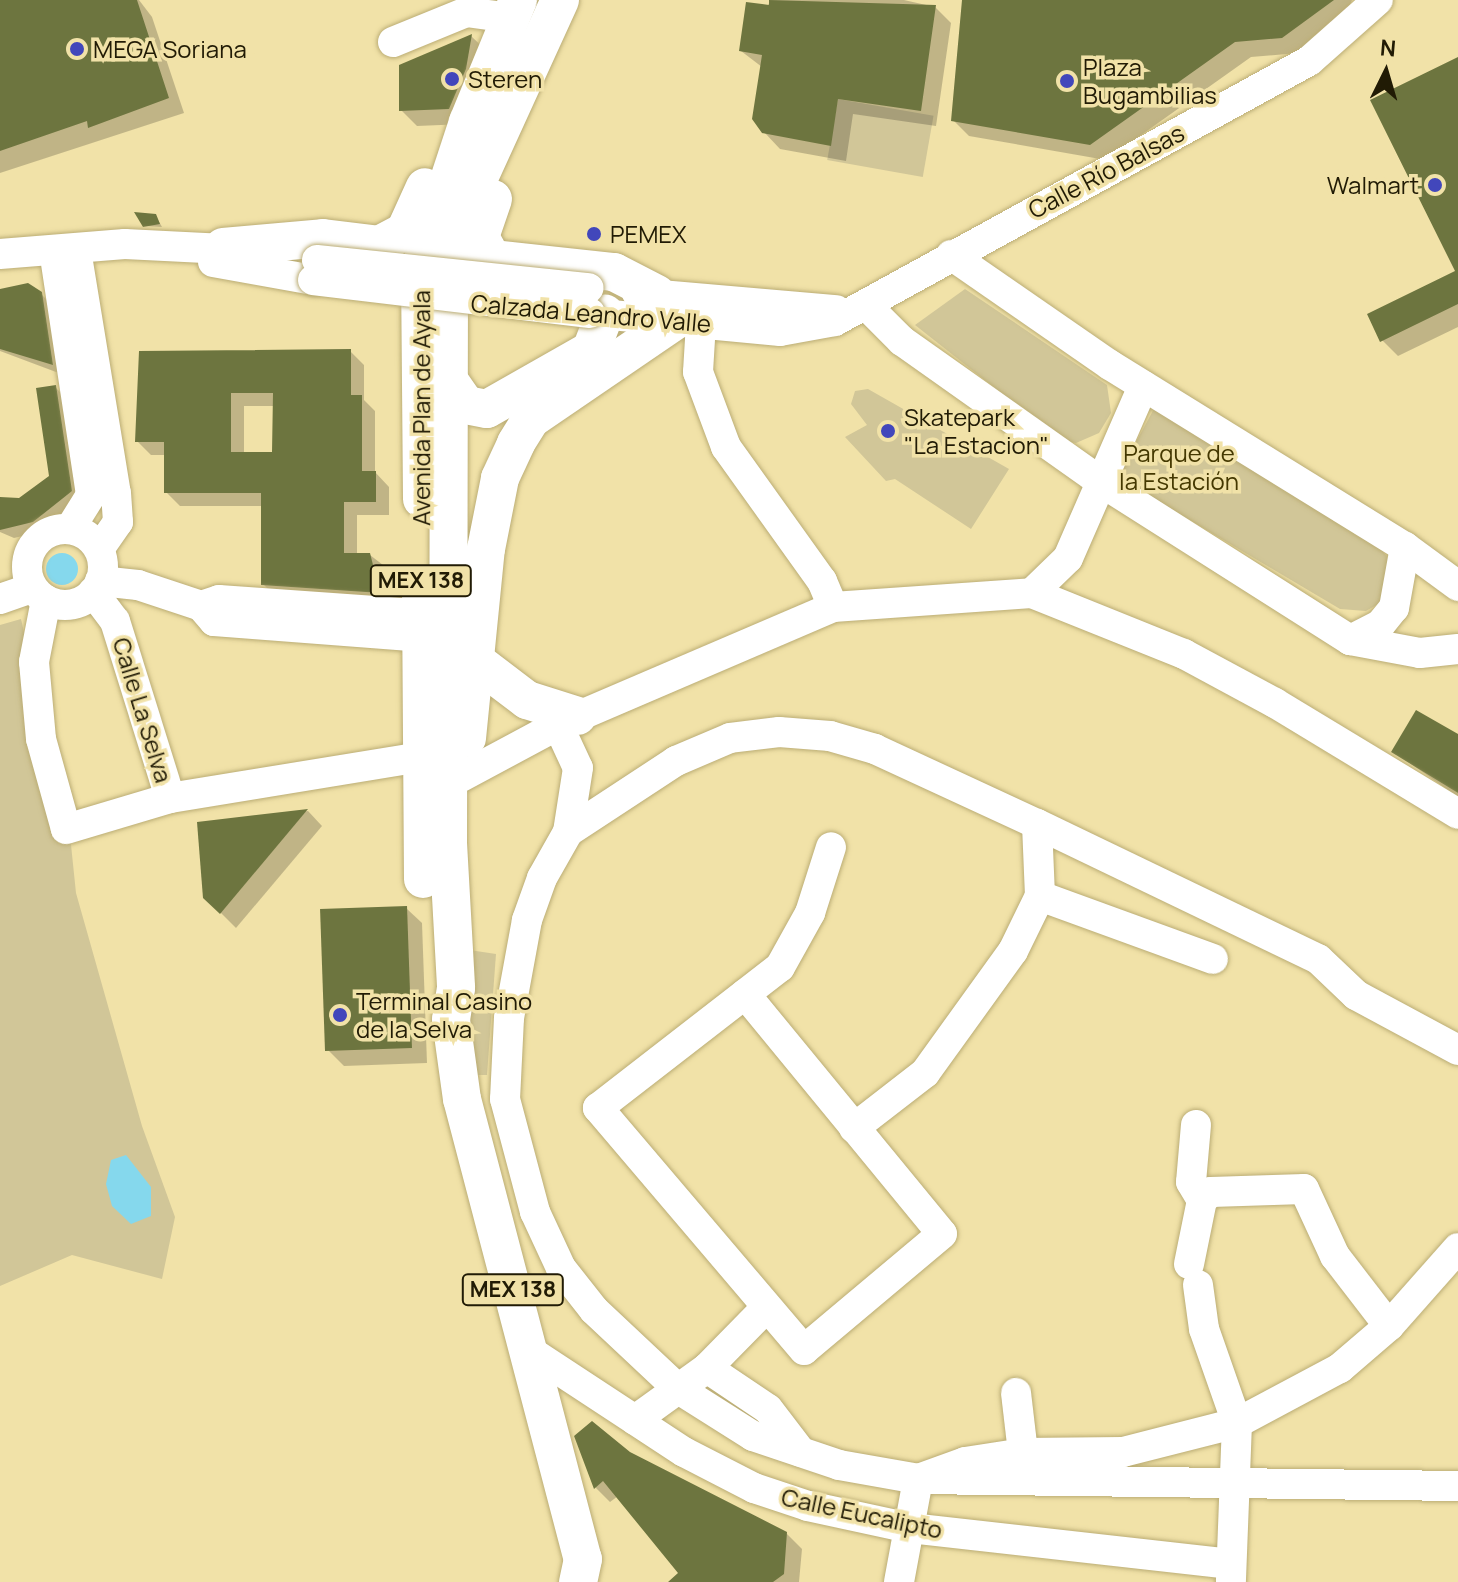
<!DOCTYPE html>
<html>
<head>
<meta charset="utf-8">
<style>
	body { margin:0 }
	#map { position:relative; width:1458px; height:1582px; overflow:hidden; background:#f1e2a8; font-family:Manrope,sans-serif }
	div>[style] { position:absolute }
	[style*='--x'] { left:calc(var(--x)*1px); top:calc(var(--y)*1px); width:calc(var(--w)*1px); rotate:calc(var(--a)*1deg) }
	.green>* { inset:0; background:#d1c698; transform-origin:0 0 }
	.water>* { inset:0; background:#85d8ed }
	.round { border-radius:50% }
	.shadow>* { inset:0; background:#0003 }
	.building>* { inset:0; background:#6d753f; transform-origin:0 0 }
	.roads { filter:drop-shadow(0 0 2px #bbad75) drop-shadow(0 0 2px #bbad75) }
	.minor>* { height:30px; margin:-15px; padding:0 15px; transform-origin:15px; border-radius:15px; background:#fff }
	.minor>.ring { margin:-15px; padding:0; box-sizing:content-box; background:none; border:30px solid #fff; border-radius:50% }
	.major>* { height:38px; margin:-19px; padding:0 19px; transform-origin:19px; border-radius:19px; background:#fff }
	.bridges { filter:drop-shadow(0 0 2px #bbad75) drop-shadow(0 0 2px #bbad75) }
	.minor-bridge>* { height:30px; margin:-15px; padding:0 15px; transform-origin:15px; border-radius:15px; background:#fff }
	.dots>* { width:22px; height:22px; translate:-50% -50%; box-sizing:border-box; border:4px solid #f1e2a8; border-radius:50% }
	span { translate:-50% -50%; white-space:nowrap; text-align:center; line-height:1.15; -webkit-text-stroke:7px #f1e2a8; paint-order:stroke }
	.shield-label span { padding:2px 6px; background:#f1e2a8; border:2px solid; border-radius:6px; -webkit-text-stroke-width:0 }
	.shield-label { font-size:22px; color:#211b05; font-weight:700 }
	.poi-label { font-size:24px; color:#211b05 }
	.left { translate:0 -50%; text-align:left }
	.right { translate:-100% -50%; text-align:right }
	.street-label { font-size:24px; color:#211b05 }
	.park-label { font-size:24px; color:#443801 }
	.north { position:absolute; left:1346px; top:32px; width:80px; height:80px; -webkit-text-stroke:6px #f1e2a8; paint-order:stroke; rotate:5deg; font-size:22px; font-weight:700; line-height:32px; text-align:center; color:#211b05 }
	.north::after { content:''; display:block; margin:auto; width:28px; height:36px; background:#211b05; clip-path:polygon(50% 0,100% 100%,50% 72%,0 100%) }
</style>
</head>
<body>
<div id="map">
	<div class="green">
		<div style="left:838px;top:99px;width:97px;height:62px;rotate:10deg"></div>
		<div style="clip-path:polygon(965px 289px,1107px 385px,1111px 413px,1099px 433px,1076px 443px,1061px 440px,915px 325px)"></div>
		<div style="clip-path:polygon(868px 389px,1009px 469px,971px 529px,895px 479px,886px 481px,845px 437px,867px 425px,851px 404px,855px 391px)"></div>
		<div style="clip-path:polygon(1155px 407px,1377px 544px,1391px 562px,1387px 592px,1378px 604px,1366px 611px,1340px 609px,1117px 477px)"></div>
		<div style="clip-path:polygon(21px 619px,70px 835px,76px 893px,142px 1126px,175px 1217px,162px 1279px,72px 1255px,0 1286px,0 625px)"></div>
		<div style="clip-path:polygon(456px 948px,496px 954px,487px 1075px,472px 1075px)"></div>
	</div>
	<div class="water">
		<div class="round" style="left:46px;top:553px;width:32px;height:32px"></div>
		<div style="clip-path:polygon(126px 1155px,151px 1187px,151px 1216px,131px 1224px,112px 1206px,106px 1184px,111px 1160px)"></div>
	</div>
	<div class="shadow">
		<div style="clip-path:polygon(0 0,139px 0,152px 17px,184px 113px,0 173px)"></div>
		<div style="clip-path:polygon(771px 0,904px 0,935px 7px,951px 23px,936px 126px,853px 114px,846px 161px,780px 149px,764px 132px,762px 67px,741px 51px)"></div>
		<div style="clip-path:polygon(964px 0,1352px 0,1343px 20px,1298px 53px,1251px 57px,1106px 160px,969px 136px,953px 120px)"></div>
		<div style="clip-path:polygon(471px 36px,487px 51px,465px 124px,417px 126px,401px 110px)"></div>
		<div style="clip-path:polygon(1458px 59px,1458px 327px,1398px 356px,1382px 340px,1457px 272px)"></div>
		<div style="clip-path:polygon(158px 220px,162px 227px,144px 226px)"></div>
		<div style="clip-path:polygon(0 292px,41px 294px,53px 306px,64px 375px,0 351px)"></div>
		<div style="clip-path:polygon(evenodd,350px 351px,364px 365px,364px 400px,375px 411px,375px 472px,389px 487px,389px 515px,357px 515px,357px 555px,370px 555px,409px 585px,409px 607px,277px 598px,263px 584px,263px 506px,180px 506px,166px 492px,166px 455px,151px 455px,137px 441px,141px 353px,350px 351px,244px 406px,275px 406px,274px 454px,244px 454px,244px 406px)"></div>
		<div style="clip-path:polygon(56px 388px,66px 398px,77px 508px,44px 531px,14px 538px,0 532px,0 499px,19px 500px,51px 477px)"></div>
		<div style="clip-path:polygon(1458px 736px,1458px 797px,1394px 752px)"></div>
		<div style="clip-path:polygon(308px 811px,322px 826px,236px 928px,205px 897px,199px 824px)"></div>
		<div style="clip-path:polygon(406px 908px,422px 923px,427px 1063px,344px 1066px,328px 1050px)"></div>
		<div style="clip-path:polygon(577px 1437px,629px 1454px,786px 1533px,802px 1549px,799px 1582px,671px 1582px,681px 1573px,618px 1496px,610px 1502px,596px 1488px)"></div>
	</div>
	<div class="building">
		<div style="clip-path:polygon(0 0,137px 0,169px 98px,88px 128px,87px 121px,0 151px)"></div>
		<div style="clip-path:polygon(769px 0,936px 5px,921px 111px,838px 99px,831px 146px,762px 133px,752px 119px,762px 55px,739px 51px,746px 2px,769px 5px)"></div>
		<div style="clip-path:polygon(962px 0,1334px 0,1282px 38px,1235px 42px,1090px 145px,951px 121px)"></div>
		<div style="clip-path:polygon(472px 34px,466px 69px,449px 109px,399px 111px,399px 65px)"></div>
		<div style="clip-path:polygon(1458px 57px,1458px 304px,1380px 342px,1367px 314px,1455px 271px,1370px 100px)"></div>
		<div style="clip-path:polygon(134px 212px,156px 214px,160px 224px,143px 227px)"></div>
		<div style="clip-path:polygon(28px 283px,42px 292px,53px 365px,0 349px,0 289px)"></div>
		<div style="clip-path:polygon(evenodd,351px 349px,351px 395px,362px 395px,362px 471px,376px 471px,376px 502px,344px 502px,344px 553px,370px 553px,374px 569px,396px 569px,396px 594px,261px 585px,261px 493px,164px 493px,164px 442px,135px 442px,139px 351px,351px 349px,231px 393px,273px 393px,272px 452px,231px 452px,231px 393px)"></div>
		<div style="clip-path:polygon(56px 385px,72px 491px,33px 522px,0 530px,0 497px,19px 498px,49px 476px,36px 388px)"></div>
		<div style="clip-path:polygon(1416px 710px,1458px 734px,1458px 793px,1391px 752px)"></div>
		<div style="clip-path:polygon(308px 809px,220px 914px,203px 898px,197px 822px)"></div>
		<div style="left:407px;top:906px;width:142px;height:87px;rotate:88deg"></div>
		<div style="clip-path:polygon(592px 1421px,630px 1452px,787px 1532px,784px 1574px,773px 1582px,668px 1582px,678px 1573px,603px 1481px,594px 1489px,574px 1436px)"></div>
	</div>
	<div class="roads">
		<div class="minor">
			<div style="--x:393;--y:42;--w:79;--a:-22.3"></div>
			<div style="--x:466;--y:12;--w:44;--a:7.8"></div>
			<div style="--x:54;--y:250;--w:248;--a:81.4"></div>
			<div style="--x:91;--y:495;--w:39;--a:122"></div>
			<div style="--x:76;--y:250;--w:246;--a:80.7"></div>
			<div style="--x:116;--y:493;--w:29;--a:86"></div>
			<div style="--x:118;--y:522;--w:33;--a:125"></div>
			<div style="--x:0;--y:254;--w:125;--a:-4.6"></div>
			<div style="--x:125;--y:244;--w:120;--a:2.9"></div>
			<div style="--x:951;--y:255;--w:193;--a:34.7"></div>
			<div style="--x:1110;--y:365;--w:347;--a:31.7"></div>
			<div style="--x:1405;--y:547;--w:66;--a:36.3"></div>
			<div style="--x:213;--y:262;--w:102;--a:10.2"></div>
			<div style="--x:637;--y:293;--w:200;--a:4.9"></div>
			<div style="--x:866;--y:305;--w:51;--a:45"></div>
			<div style="--x:902;--y:341;--w:240;--a:35.3"></div>
			<div style="--x:1098;--y:480;--w:299;--a:32.4"></div>
			<div style="--x:1350;--y:640;--w:71;--a:10.5"></div>
			<div style="--x:1420;--y:653;--w:38;--a:-6"></div>
			<div style="--x:590;--y:313;--w:191;--a:5.4"></div>
			<div style="--x:780;--y:331;--w:56;--a:-10.3"></div>
			<div style="--x:835;--y:321;--w:541;--a:-28.75"></div>
			<div style="--x:1309;--y:61;--w:92;--a:-41.5"></div>
			<div style="--x:701;--y:323;--w:49;--a:93.5"></div>
			<div style="--x:698;--y:372;--w:80;--a:69.5"></div>
			<div style="--x:726;--y:447;--w:165;--a:54.4"></div>
			<div style="--x:822;--y:581;--w:28;--a:67"></div>
			<div class="ring" style="left:27px;top:529px;width:46px;height:46px"></div>
			<div style="--x:100;--y:581;--w:38;--a:6"></div>
			<div style="--x:138;--y:585;--w:66;--a:18.4"></div>
			<div style="--x:201;--y:606;--w:20;--a:49"></div>
			<div style="--x:214;--y:621;--w:207;--a:4.4"></div>
			<div style="--x:93;--y:592;--w:36;--a:53"></div>
			<div style="--x:115;--y:621;--w:185;--a:72.7"></div>
			<div style="--x:1032;--y:593;--w:50;--a:-44.2"></div>
			<div style="--x:1068;--y:558;--w:188;--a:-66.4"></div>
			<div style="--x:0;--y:599;--w:34;--a:-19"></div>
			<div style="--x:46;--y:600;--w:63;--a:101"></div>
			<div style="--x:34;--y:662;--w:77;--a:84.8"></div>
			<div style="--x:41;--y:739;--w:93;--a:74.5"></div>
			<div style="--x:66;--y:829;--w:109;--a:-16.6"></div>
			<div style="--x:170;--y:798;--w:253;--a:-9.3"></div>
			<div style="--x:201;--y:606;--w:19;--a:-18"></div>
			<div style="--x:219;--y:600;--w:202;--a:4"></div>
			<div style="--x:1350;--y:640;--w:34;--a:-27"></div>
			<div style="--x:1380;--y:625;--w:22;--a:-51"></div>
			<div style="--x:1394;--y:608;--w:62;--a:-79.8"></div>
			<div style="--x:558;--y:725;--w:47;--a:65.1"></div>
			<div style="--x:578;--y:768;--w:65;--a:98.9"></div>
			<div style="--x:461;--y:777;--w:110;--a:-28.2"></div>
			<div style="--x:558;--y:725;--w:299;--a:-23.2"></div>
			<div style="--x:833;--y:607;--w:199;--a:-4"></div>
			<div style="--x:1032;--y:593;--w:164;--a:21.9"></div>
			<div style="--x:1184;--y:654;--w:103;--a:28.3"></div>
			<div style="--x:1275;--y:703;--w:214;--a:31.2"></div>
			<div style="--x:1040;--y:896;--w:184;--a:20"></div>
			<div style="--x:745;--y:994;--w:310;--a:50.6"></div>
			<div style="--x:942;--y:1234;--w:180;--a:140"></div>
			<div style="--x:804;--y:1350;--w:318;--a:-130.4"></div>
			<div style="--x:598;--y:1108;--w:230;--a:-37.8"></div>
			<div style="--x:780;--y:967;--w:62;--a:-60.9"></div>
			<div style="--x:810;--y:913;--w:69;--a:-72.3"></div>
			<div style="--x:1458;--y:1050;--w:116;--a:-151.7"></div>
			<div style="--x:1356;--y:995;--w:52;--a:-136.5"></div>
			<div style="--x:1318;--y:959;--w:312;--a:-154.3"></div>
			<div style="--x:1037;--y:824;--w:179;--a:-155.2"></div>
			<div style="--x:875;--y:749;--w:47;--a:-163.9"></div>
			<div style="--x:830;--y:736;--w:51;--a:-175.5"></div>
			<div style="--x:779;--y:732;--w:49;--a:173"></div>
			<div style="--x:730;--y:738;--w:59;--a:156.9"></div>
			<div style="--x:676;--y:761;--w:129;--a:146.7"></div>
			<div style="--x:568;--y:832;--w:53;--a:119.5"></div>
			<div style="--x:542;--y:878;--w:45;--a:109.7"></div>
			<div style="--x:527;--y:920;--w:100;--a:100.4"></div>
			<div style="--x:509;--y:1018;--w:81;--a:92.8"></div>
			<div style="--x:505;--y:1099;--w:117;--a:75.1"></div>
			<div style="--x:535;--y:1212;--w:62;--a:65.1"></div>
			<div style="--x:561;--y:1268;--w:53;--a:51.8"></div>
			<div style="--x:594;--y:1310;--w:114;--a:43.2"></div>
			<div style="--x:677;--y:1388;--w:90;--a:32.3"></div>
			<div style="--x:753;--y:1436;--w:91;--a:18.6"></div>
			<div style="--x:839;--y:1465;--w:80;--a:10"></div>
			<div style="--x:918;--y:1479;--w:540;--a:0.74"></div>
			<div style="--x:1196;--y:1125;--w:57;--a:95"></div>
			<div style="--x:1191;--y:1182;--w:21;--a:59"></div>
			<div style="--x:854;--y:1128;--w:90;--a:-37.8"></div>
			<div style="--x:925;--y:1073;--w:150;--a:-54.2"></div>
			<div style="--x:1013;--y:951;--w:61;--a:-63.9"></div>
			<div style="--x:1040;--y:896;--w:72;--a:-92.4"></div>
			<div style="--x:1189;--y:1264;--w:65;--a:-78.5"></div>
			<div style="--x:1202;--y:1200;--w:12;--a:-42"></div>
			<div style="--x:1211;--y:1192;--w:93;--a:-1.8"></div>
			<div style="--x:1304;--y:1189;--w:74;--a:65.2"></div>
			<div style="--x:1335;--y:1256;--w:88;--a:52.4"></div>
			<div style="--x:1198;--y:1285;--w:44;--a:82.2"></div>
			<div style="--x:1204;--y:1329;--w:100;--a:70.7"></div>
			<div style="--x:1237;--y:1423;--w:158;--a:92.2"></div>
			<div style="--x:530;--y:1351;--w:184;--a:33.3"></div>
			<div style="--x:684;--y:1452;--w:79;--a:27.2"></div>
			<div style="--x:754;--y:1488;--w:57;--a:18.4"></div>
			<div style="--x:808;--y:1506;--w:104;--a:12.2"></div>
			<div style="--x:910;--y:1528;--w:323;--a:6.4"></div>
			<div style="--x:707;--y:1368;--w:73;--a:33.9"></div>
			<div style="--x:768;--y:1409;--w:54;--a:52.5"></div>
			<div style="--x:1016;--y:1393;--w:60;--a:83.3"></div>
			<div style="--x:635;--y:1420;--w:89;--a:-35.8"></div>
			<div style="--x:707;--y:1368;--w:84;--a:-45.5"></div>
			<div style="--x:899;--y:1582;--w:105;--a:-79.5"></div>
			<div style="--x:918;--y:1479;--w:50;--a:-19.9"></div>
			<div style="--x:965;--y:1462;--w:59;--a:-8.8"></div>
			<div style="--x:1023;--y:1453;--w:100;--a:-0.6"></div>
			<div style="--x:1123;--y:1452;--w:118;--a:-14.3"></div>
			<div style="--x:1237;--y:1423;--w:117;--a:-28.1"></div>
			<div style="--x:1340;--y:1368;--w:65;--a:-40.6"></div>
			<div style="--x:1389;--y:1326;--w:104;--a:-48.5"></div>
		</div>
		<div class="major">
			<div style="--x:560;--y:0;--w:202;--a:114.5"></div>
			<div style="--x:476;--y:184;--w:95;--a:106.5"></div>
			<div style="--x:449;--y:275;--w:568;--a:90.1"></div>
			<div style="--x:448;--y:843;--w:145;--a:86.8"></div>
			<div style="--x:456;--y:988;--w:32;--a:99"></div>
			<div style="--x:451;--y:1020;--w:80;--a:82.1"></div>
			<div style="--x:462;--y:1099;--w:476;--a:75.3"></div>
			<div style="--x:583;--y:1559;--w:24;--a:102"></div>
			<div style="--x:493;--y:199;--w:40;--a:108.9"></div>
			<div style="--x:480;--y:237;--w:25;--a:61"></div>
			<div style="--x:492;--y:259;--w:123;--a:6.1"></div>
			<div style="--x:614;--y:272;--w:48;--a:27.1"></div>
			<div style="--x:223;--y:247;--w:100;--a:-5.1"></div>
			<div style="--x:323;--y:238;--w:56;--a:7.1"></div>
			<div style="--x:379;--y:245;--w:30;--a:-28"></div>
			<div style="--x:405;--y:231;--w:48;--a:-65.6"></div>
			<div style="--x:450;--y:382;--w:28;--a:55"></div>
			<div style="--x:466;--y:405;--w:21;--a:11"></div>
			<div style="--x:487;--y:409;--w:120;--a:-29.6"></div>
			<div style="--x:591;--y:350;--w:39;--a:-69"></div>
			<div style="--x:422;--y:499;--w:231;--a:-90.5"></div>
			<div style="--x:420;--y:268;--w:154;--a:-71.8"></div>
			<div style="--x:468;--y:122;--w:132;--a:-67.7"></div>
			<div style="--x:421;--y:593;--w:286;--a:89.6"></div>
			<div style="--x:477;--y:662;--w:63;--a:37.2"></div>
			<div style="--x:527;--y:700;--w:53;--a:17.4"></div>
			<div style="--x:467;--y:738;--w:190;--a:-84.3"></div>
			<div style="--x:486;--y:549;--w:72;--a:-78.8"></div>
			<div style="--x:500;--y:478;--w:38;--a:-65"></div>
			<div style="--x:516;--y:443;--w:28;--a:-58"></div>
			<div style="--x:531;--y:419;--w:176;--a:-34.3"></div>
		</div>
	</div>
	<div class="bridges">
		<div class="minor-bridge">
			<div style="--x:317;--y:260;--w:273;--a:5.9"></div>
			<div style="--x:313;--y:280;--w:279;--a:6.8"></div>
		</div>
	</div>
	<div class="dots">
		<div style="left:77px;top:49px;background:#4247bb"></div>
		<div style="left:452px;top:79px;background:#4247bb"></div>
		<div style="left:1067px;top:81px;background:#4247bb"></div>
		<div style="left:1435px;top:185px;background:#4247bb"></div>
		<div style="left:594px;top:234px;background:#4247bb"></div>
		<div style="left:888px;top:431px;background:#4247bb"></div>
		<div style="left:340px;top:1015px;background:#4247bb"></div>
	</div>
	<div class="shield-label">
		<span style="left:421px;top:581px">MEX 138</span>
		<span style="left:513px;top:1290px">MEX 138</span>
	</div>
	<div class="poi-label">
		<span class="left" style="left:93px;top:49px">MEGA Soriana</span>
		<span class="left" style="left:1083px;top:81px">Plaza<br>Bugambilias</span>
		<span class="left" style="left:468px;top:79px">Steren</span>
		<span class="right" style="left:1419px;top:185px">Walmart</span>
		<span class="left" style="left:610px;top:234px">PEMEX</span>
		<span class="left" style="left:904px;top:431px">Skatepark<br>"La Estacion"</span>
		<span class="left" style="left:356px;top:1015px">Terminal Casino<br>de la Selva</span>
	</div>
	<div class="street-label">
		<span style="left:1106px;top:171px;rotate:-28deg">Calle Río Balsas</span>
		<span style="left:591px;top:313px;rotate:5deg">Calzada Leandro Valle</span>
		<span style="left:421px;top:408px;rotate:-90deg">Avenida Plan de Ayala</span>
		<span style="left:143px;top:710px;rotate:73deg">Calle La Selva</span>
		<span style="left:862px;top:1513px;rotate:12deg">Calle Eucalipto</span>
	</div>
	<div class="park-label">
		<span style="left:1179px;top:467px">Parque de<br>la Estación</span>
	</div>
	<div class="north">N</div>
</div>
</body>
</html>
